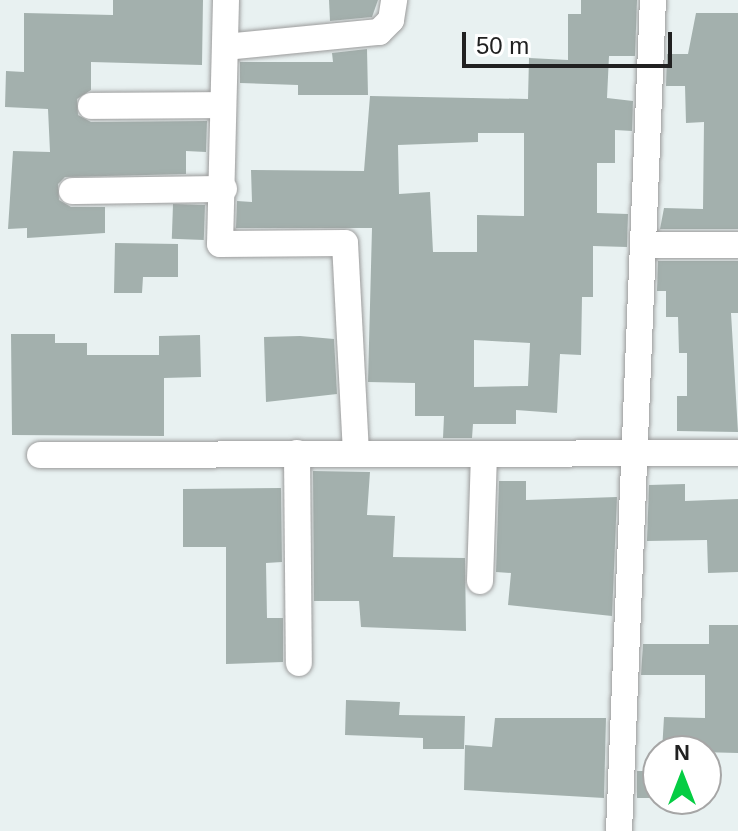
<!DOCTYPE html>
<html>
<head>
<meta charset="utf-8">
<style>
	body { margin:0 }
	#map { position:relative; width:738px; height:831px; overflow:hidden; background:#e8f1f1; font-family:Arial,sans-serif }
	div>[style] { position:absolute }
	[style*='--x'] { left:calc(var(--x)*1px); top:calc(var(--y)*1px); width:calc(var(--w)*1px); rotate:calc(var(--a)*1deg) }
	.building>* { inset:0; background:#a3b0ad; transform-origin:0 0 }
	.roads { filter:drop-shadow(0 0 2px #9b9b9b) drop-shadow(0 0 2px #9b9b9b) }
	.street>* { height:26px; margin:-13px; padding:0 13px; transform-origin:13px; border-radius:13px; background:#fff }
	span { translate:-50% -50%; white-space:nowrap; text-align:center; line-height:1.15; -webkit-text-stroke:7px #fff; paint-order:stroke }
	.north { position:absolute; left:642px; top:735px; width:80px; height:80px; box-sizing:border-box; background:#fff; border:2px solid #a6a6a6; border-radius:50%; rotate:0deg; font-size:22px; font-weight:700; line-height:32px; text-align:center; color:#212121 }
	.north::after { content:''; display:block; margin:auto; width:28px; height:36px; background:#05cd43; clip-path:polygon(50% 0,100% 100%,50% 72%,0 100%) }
	.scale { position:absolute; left:462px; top:32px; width:210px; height:36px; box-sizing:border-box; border:4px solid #212121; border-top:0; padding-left:10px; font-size:24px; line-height:28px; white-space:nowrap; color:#212121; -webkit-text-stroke:6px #fff; paint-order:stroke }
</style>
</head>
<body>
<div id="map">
	<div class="building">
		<div style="clip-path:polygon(113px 0,203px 0,202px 65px,91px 62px,91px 90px,77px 99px,78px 115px,91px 122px,207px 121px,206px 152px,186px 151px,186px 174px,65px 177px,58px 184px,59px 200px,71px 207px,105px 207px,105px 233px,27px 238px,27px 228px,8px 229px,13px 151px,50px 152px,48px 109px,5px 107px,6px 71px,24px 72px,24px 13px,113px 15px)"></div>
		<div style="clip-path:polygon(329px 0,378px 0,372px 17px,330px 21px)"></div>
		<div style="clip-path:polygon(evenodd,581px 0,637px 0,635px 56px,609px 56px,607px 98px,633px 101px,632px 131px,615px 130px,615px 163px,597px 163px,597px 213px,628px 214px,627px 247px,593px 246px,593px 297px,582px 297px,581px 355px,560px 354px,557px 413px,516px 410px,516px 424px,473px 424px,472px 438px,443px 438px,444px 416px,415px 416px,415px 383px,368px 382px,372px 228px,236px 228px,237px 201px,252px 202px,251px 170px,364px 171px,370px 96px,528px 99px,529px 58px,568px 60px,568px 14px,581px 14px,581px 0,478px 133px,524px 133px,524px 216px,477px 215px,477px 252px,433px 252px,430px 192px,399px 194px,398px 145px,478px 142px,478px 133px,581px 0,474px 340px,530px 343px,528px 386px,474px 387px,474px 340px)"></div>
		<div style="clip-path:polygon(696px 13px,738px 13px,738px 229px,660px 229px,664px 208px,703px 209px,704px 122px,686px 123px,685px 86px,666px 86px,667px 54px,688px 54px)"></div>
		<div style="clip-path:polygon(367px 49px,368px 95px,298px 95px,298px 85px,240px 83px,240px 62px,333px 62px,332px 53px)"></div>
		<div style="left:205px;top:205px;width:35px;height:32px;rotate:92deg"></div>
		<div style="clip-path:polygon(115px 243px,178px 244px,178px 277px,143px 277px,142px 293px,114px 293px)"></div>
		<div style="clip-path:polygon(658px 261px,738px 261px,738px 313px,731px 313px,738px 432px,677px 431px,677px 396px,687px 396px,687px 353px,679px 353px,678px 317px,666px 317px,666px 291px,657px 291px)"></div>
		<div style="clip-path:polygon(11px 334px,55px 334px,55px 343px,87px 343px,87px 355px,159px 355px,159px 336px,200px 335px,201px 377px,164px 378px,164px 436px,12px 435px)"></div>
		<div style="clip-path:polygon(300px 336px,334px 339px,337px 394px,266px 402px,264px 337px)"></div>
		<div style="clip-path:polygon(313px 471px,370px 472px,367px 515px,395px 516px,393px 557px,465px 558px,466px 631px,361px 627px,359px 601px,314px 601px)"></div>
		<div style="clip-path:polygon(499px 481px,526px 481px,526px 500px,617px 497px,612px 616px,508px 605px,511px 573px,496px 572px)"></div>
		<div style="clip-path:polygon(685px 484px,685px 501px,738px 499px,738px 572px,708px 573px,707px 540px,647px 541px,649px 485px)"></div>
		<div style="clip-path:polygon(281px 488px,282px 562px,266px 563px,267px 618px,283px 618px,283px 662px,226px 664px,226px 547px,183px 547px,183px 489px)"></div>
		<div style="clip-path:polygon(709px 625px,738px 625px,738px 753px,662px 751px,664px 717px,705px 718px,705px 675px,641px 675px,643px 644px,709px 644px)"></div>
		<div style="clip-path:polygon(346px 700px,400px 702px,399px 715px,465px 716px,464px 749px,423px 749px,423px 738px,345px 735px)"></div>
		<div style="clip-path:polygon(495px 718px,606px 718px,604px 798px,464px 790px,465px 745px,492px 747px)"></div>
		<div style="left:637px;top:771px;width:21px;height:27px"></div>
	</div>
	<div class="roads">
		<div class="street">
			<div style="--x:226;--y:0;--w:244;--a:91.4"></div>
			<div style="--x:220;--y:244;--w:125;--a:-0.5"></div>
			<div style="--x:345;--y:243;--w:208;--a:87"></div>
			<div style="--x:225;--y:47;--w:155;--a:-5.6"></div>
			<div style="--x:379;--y:32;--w:17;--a:-45"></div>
			<div style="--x:391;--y:20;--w:20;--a:-81"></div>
			<div style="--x:91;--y:106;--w:132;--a:-0.4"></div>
			<div style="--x:72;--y:191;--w:152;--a:-0.8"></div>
			<div style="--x:644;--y:245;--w:94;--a:0"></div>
			<div style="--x:297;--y:453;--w:210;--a:89.5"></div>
			<div style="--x:40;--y:455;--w:698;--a:-0.16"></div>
			<div style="--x:480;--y:581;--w:127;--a:-88.2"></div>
			<div style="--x:619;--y:831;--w:832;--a:-87.66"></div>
		</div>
	</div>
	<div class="north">N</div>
	<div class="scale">50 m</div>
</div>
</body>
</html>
